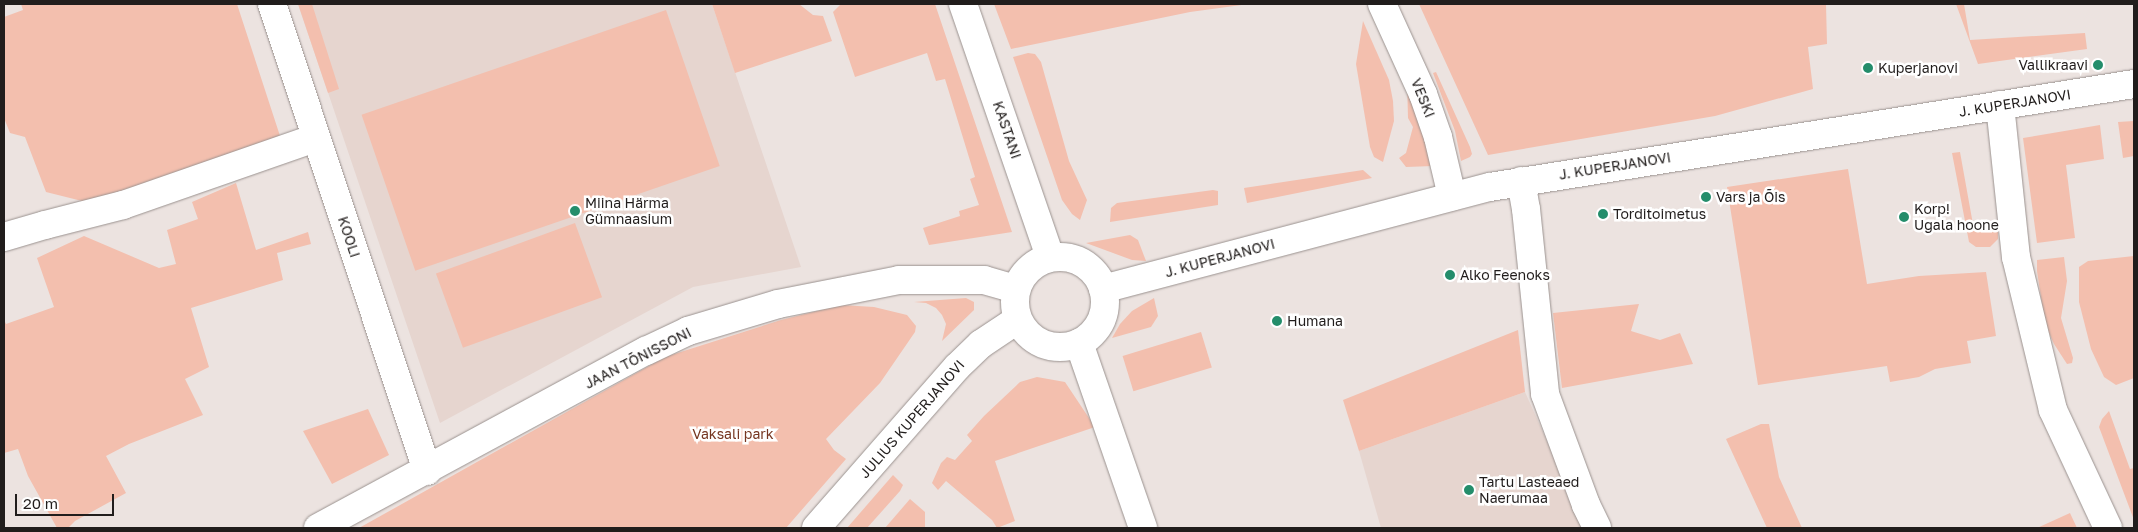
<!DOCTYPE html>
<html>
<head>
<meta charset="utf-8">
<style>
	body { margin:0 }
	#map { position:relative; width:2138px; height:532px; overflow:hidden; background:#ece3e0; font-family:"Golos Text",sans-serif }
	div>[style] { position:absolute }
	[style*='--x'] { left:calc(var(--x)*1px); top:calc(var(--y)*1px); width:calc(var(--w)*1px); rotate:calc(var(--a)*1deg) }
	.built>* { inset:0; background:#e6d5cf }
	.green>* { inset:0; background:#f3bfae; transform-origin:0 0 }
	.roads { filter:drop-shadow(0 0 1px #9a928f) drop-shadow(0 0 1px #9a928f) }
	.minor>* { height:28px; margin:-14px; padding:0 14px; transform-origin:14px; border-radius:14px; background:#fff }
	.minor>.ring { margin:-14px; padding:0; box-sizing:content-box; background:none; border:28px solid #fff; border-radius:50% }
	.dots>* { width:14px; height:14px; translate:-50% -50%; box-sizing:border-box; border:2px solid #fff; border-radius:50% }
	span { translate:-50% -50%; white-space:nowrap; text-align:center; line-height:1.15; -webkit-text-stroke:5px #fff; paint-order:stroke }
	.poi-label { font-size:14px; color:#211d1c }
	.right { translate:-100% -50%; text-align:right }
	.left { translate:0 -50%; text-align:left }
	.street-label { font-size:14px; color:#211d1c }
	.park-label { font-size:14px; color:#763621 }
	.frame { position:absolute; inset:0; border:5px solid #211d1c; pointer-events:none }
	.scale { position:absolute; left:15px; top:494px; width:99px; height:22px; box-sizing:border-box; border:2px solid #211d1c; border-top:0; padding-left:6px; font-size:15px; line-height:18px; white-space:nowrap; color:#211d1c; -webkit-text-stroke:4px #fff; paint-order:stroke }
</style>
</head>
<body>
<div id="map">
	<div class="built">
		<div style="clip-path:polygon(298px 4px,712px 4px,801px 267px,693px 287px,440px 423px)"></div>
		<div style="clip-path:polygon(1525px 392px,1586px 528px,1381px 528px,1359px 451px)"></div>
	</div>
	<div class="green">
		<div style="clip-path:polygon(21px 4px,237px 4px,281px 139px,90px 203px,46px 192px,25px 137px,10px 133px,4px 118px,4px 17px,23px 10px)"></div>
		<div style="clip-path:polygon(298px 4px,312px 4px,339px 89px,328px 93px)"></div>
		<div style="clip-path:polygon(712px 4px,799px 4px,813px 15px,823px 16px,832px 41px,735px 73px)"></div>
		<div style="clip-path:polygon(841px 4px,935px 4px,1012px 232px,929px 245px,923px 228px,960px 216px,959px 211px,979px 205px,970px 179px,975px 177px,945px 79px,936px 81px,927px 53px,855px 77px,833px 12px)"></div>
		<div style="clip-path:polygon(994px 4px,1249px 4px,1190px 12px,1011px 49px)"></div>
		<div style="clip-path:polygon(1419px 4px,1826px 4px,1827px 44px,1808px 47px,1813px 89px,1715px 116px,1488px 155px)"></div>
		<div style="clip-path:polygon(1956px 4px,1964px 4px,1970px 40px,2085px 33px,2087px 49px,1978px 64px)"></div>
		<div style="left:666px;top:10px;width:165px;height:322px;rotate:71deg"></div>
		<div style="clip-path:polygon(1363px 21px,1389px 80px,1393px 101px,1394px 121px,1383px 162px,1374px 157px,1370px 147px,1356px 64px)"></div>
		<div style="clip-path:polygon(1028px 53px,1035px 54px,1041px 62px,1069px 161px,1087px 200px,1080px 220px,1072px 214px,1062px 200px,1013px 57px)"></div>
		<div style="clip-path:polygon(1436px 72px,1470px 147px,1472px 154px,1470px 157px,1461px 161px,1455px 131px,1433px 73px)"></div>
		<div style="clip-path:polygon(1407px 81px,1433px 166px,1406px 167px,1399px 158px,1406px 153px,1413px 127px,1408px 118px)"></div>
		<div style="clip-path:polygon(2134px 121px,2134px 156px,2123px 158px,2118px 122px)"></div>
		<div style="clip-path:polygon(2100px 125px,2104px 159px,2066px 165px,2075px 238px,2037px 243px,2023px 138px)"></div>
		<div style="clip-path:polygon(1960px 152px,1974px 230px,1998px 227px,1998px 239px,1990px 247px,1976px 247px,1969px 242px,1952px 153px)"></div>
		<div style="clip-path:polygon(1848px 169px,1867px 284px,1919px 276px,1986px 272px,1996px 336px,1967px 341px,1971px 363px,1935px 369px,1919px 377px,1890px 382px,1887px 366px,1758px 385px,1727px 187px)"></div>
		<div style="clip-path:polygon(1363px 170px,1372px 178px,1247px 203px,1244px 188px)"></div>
		<div style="clip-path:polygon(236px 183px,256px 250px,308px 232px,311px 244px,277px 253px,283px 280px,191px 308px,209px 367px,185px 379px,203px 415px,129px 444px,106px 456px,126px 493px,75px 521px,68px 528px,57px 528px,28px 476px,18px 449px,4px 453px,4px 320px,6px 324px,54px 307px,37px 258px,84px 236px,159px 268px,176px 264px,167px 230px,198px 219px,192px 202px)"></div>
		<div style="clip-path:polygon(1213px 190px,1218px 191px,1218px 205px,1110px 222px,1111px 208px,1117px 203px)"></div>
		<div style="left:575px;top:223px;width:79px;height:148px;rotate:70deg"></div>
		<div style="clip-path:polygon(1130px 235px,1138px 240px,1146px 261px,1132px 260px,1086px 243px)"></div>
		<div style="clip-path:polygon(2134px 256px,2134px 378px,2116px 385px,2104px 377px,2091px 349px,2079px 302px,2079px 267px,2088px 261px)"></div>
		<div style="clip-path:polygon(2064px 257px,2067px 281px,2061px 318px,2073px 358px,2072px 363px,2067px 364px,2054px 344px,2045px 324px,2037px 271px,2037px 260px)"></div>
		<div style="clip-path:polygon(966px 298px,974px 302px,974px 310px,942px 341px,946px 324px,942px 315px,936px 308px,926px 303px,914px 302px)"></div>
		<div style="clip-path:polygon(1154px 298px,1158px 316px,1151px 327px,1112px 338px,1120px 324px,1132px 311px)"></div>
		<div style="clip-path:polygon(1639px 304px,1631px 331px,1660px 340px,1680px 333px,1693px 364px,1562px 388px,1553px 313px)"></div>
		<div style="clip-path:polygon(841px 305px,874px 307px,907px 315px,916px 326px,915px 332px,880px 383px,826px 439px,834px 450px,846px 459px,786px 528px,359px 528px,665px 357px,781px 320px)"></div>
		<div style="clip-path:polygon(1518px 330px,1525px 392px,1359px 451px,1343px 400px)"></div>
		<div style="left:1201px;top:332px;width:37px;height:82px;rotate:73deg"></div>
		<div style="clip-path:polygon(1037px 377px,1065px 382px,1095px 427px,995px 461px,1015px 521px,997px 528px,992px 520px,946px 481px,938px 490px,932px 483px,941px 463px,947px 457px,955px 460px,972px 441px,967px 435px,984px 416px,1020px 382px)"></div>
		<div style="clip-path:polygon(368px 409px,389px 455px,332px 484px,303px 431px)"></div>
		<div style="clip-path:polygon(2109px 411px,2130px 469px,2134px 468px,2134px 520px,2099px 427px,2102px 419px)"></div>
		<div style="clip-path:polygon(1761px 424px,1769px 424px,1779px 477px,1802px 528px,1767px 528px,1726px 439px)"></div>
		<div style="clip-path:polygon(893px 475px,903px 485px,900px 491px,867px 528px,847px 528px)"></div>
		<div style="clip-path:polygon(910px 499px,925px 512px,925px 528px,885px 528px)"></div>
		<div style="clip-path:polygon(2070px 513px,2077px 528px,2037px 528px)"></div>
	</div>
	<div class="roads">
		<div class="minor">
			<div style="--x:272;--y:4;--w:492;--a:71.6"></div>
			<div style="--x:963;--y:4;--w:268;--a:71"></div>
			<div style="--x:1382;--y:4;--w:99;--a:65.5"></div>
			<div style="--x:1423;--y:94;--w:46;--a:70.8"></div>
			<div style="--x:1438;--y:137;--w:61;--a:76.7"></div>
			<div style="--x:2000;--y:105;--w:153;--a:84"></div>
			<div style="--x:2016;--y:257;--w:157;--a:76.4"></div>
			<div style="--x:2053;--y:410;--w:130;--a:65"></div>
			<div style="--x:1521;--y:181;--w:28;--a:80"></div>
			<div style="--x:1526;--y:209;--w:186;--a:84.1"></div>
			<div style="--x:1545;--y:394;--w:118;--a:69.7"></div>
			<div style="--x:1586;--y:505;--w:25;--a:64"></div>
			<div style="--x:4;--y:237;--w:43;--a:-16.3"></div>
			<div style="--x:45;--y:225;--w:81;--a:-14.4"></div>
			<div style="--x:123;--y:205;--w:203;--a:-19.2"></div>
			<div class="ring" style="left:1015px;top:257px;width:62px;height:62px"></div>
			<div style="--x:1103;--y:289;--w:400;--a:-14.8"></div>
			<div style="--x:1490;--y:187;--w:652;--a:-9.09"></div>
			<div style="--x:1079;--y:343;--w:196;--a:70.9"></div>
			<div style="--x:318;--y:528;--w:373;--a:-28.4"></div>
			<div style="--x:646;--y:351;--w:47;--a:-25.5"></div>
			<div style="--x:688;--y:331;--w:94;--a:-16.7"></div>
			<div style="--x:778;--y:304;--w:123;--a:-11.2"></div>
			<div style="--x:899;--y:280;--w:85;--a:0"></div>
			<div style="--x:984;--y:280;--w:33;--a:16"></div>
			<div style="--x:816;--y:528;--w:214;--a:-48.8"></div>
			<div style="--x:957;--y:367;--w:33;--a:-44"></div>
			<div style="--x:981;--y:344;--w:43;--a:-33.7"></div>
		</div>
	</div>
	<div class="dots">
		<div style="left:2098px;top:65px;background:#248d6b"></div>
		<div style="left:1868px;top:68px;background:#248d6b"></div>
		<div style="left:1706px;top:197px;background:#248d6b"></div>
		<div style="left:575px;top:211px;background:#248d6b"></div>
		<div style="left:1603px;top:214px;background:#248d6b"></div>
		<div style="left:1904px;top:217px;background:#248d6b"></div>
		<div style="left:1450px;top:275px;background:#248d6b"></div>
		<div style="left:1277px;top:321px;background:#248d6b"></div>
		<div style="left:1469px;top:490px;background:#248d6b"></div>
	</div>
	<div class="poi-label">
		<span class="right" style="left:2088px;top:65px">Vallikraavi</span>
		<span class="left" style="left:1878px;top:68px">Kuperjanovi</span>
		<span class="left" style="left:1716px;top:197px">Vars ja Õis</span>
		<span class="left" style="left:585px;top:211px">Miina Härma<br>Gümnaasium</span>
		<span class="left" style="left:1914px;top:217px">Korp!<br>Ugala hoone</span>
		<span class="left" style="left:1613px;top:214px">Torditoimetus</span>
		<span class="left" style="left:1460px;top:275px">Alko Feenoks</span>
		<span class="left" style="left:1287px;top:321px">Humana</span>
		<span class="left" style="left:1479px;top:490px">Tartu Lasteaed<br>Naerumaa</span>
	</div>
	<div class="street-label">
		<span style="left:1423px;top:98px;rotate:68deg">VESKI</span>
		<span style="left:2015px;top:103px;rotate:-9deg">J. KUPERJANOVI</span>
		<span style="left:1007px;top:130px;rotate:71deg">KASTANI</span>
		<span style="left:1615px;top:166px;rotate:-9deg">J. KUPERJANOVI</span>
		<span style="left:349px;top:237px;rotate:72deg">KOOLI</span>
		<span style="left:1220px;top:258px;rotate:-15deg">J. KUPERJANOVI</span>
		<span style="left:638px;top:358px;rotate:-27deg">JAAN TÕNISSONI</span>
		<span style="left:912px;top:419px;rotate:-49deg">JULIUS KUPERJANOVI</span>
	</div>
	<div class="park-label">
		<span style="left:733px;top:434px">Vaksali park</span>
	</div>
	<div class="frame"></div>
	<div class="scale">20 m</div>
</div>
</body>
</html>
